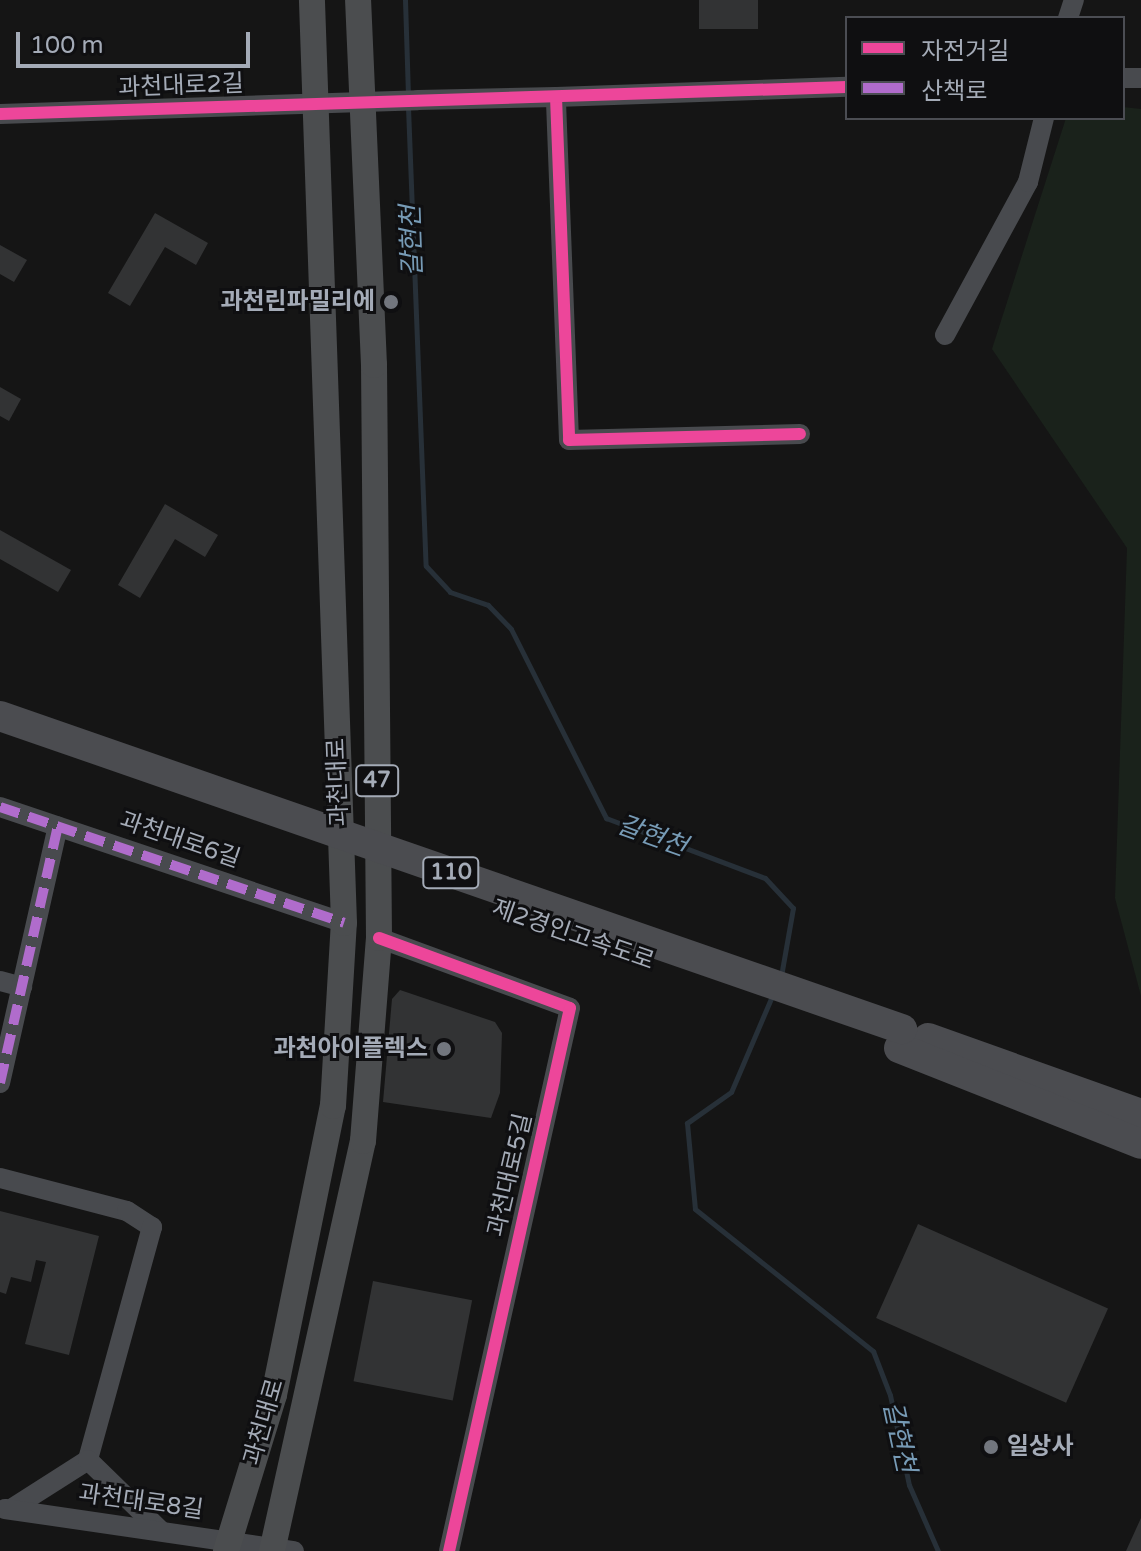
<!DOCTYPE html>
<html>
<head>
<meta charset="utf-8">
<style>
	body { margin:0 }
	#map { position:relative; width:1141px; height:1551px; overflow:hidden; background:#151515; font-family:"Varela Round","Noto Sans KR",sans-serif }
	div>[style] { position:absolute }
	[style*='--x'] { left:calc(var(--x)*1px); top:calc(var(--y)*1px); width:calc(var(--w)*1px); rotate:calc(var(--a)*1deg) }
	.green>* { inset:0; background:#1a221b }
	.stream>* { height:5px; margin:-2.5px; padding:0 2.5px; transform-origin:2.5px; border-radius:2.5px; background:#273038 }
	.building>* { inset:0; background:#323334; transform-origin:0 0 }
	.minor>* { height:20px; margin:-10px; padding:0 10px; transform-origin:10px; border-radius:10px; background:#484a4e }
	.major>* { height:26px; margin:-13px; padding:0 13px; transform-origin:13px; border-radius:13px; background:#4b4d4f }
	.highway>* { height:30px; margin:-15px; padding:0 15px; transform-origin:15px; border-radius:15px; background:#4b4c50 }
	.minor-bridge>* { height:20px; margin:-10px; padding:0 10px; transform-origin:10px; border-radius:10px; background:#484a4e }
	.highway-bridge>* { height:30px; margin:-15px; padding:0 15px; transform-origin:15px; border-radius:15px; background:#4b4c50 }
	.quiet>* { height:10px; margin-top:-5px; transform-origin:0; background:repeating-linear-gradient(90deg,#b06ccc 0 20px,transparent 0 30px) }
	.cycleway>* { height:12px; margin:-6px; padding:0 6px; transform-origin:6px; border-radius:6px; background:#ed469a }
	.dots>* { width:22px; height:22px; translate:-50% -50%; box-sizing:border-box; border:4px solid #0f0f11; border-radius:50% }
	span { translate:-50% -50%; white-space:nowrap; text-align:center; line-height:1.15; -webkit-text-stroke:6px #0f0f11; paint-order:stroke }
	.shield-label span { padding:2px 6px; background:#0f0f11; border:2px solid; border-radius:6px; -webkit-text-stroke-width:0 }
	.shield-label { font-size:22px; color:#a4abb7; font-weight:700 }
	.street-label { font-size:24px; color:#a4abb7 }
	.poi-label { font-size:24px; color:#a4abb7; font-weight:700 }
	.right { translate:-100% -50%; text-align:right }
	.left { translate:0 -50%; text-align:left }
	.water-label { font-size:26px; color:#779bb6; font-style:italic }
	.legend { position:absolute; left:845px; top:16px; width:280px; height:104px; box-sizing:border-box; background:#0f0f11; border:2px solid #4b4d53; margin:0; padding:10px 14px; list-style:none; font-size:24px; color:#a4abb7 }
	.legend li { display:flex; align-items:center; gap:16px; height:40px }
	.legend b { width:40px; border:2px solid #4b4d53 }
	.scale { position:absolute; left:16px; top:32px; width:234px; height:36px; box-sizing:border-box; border:4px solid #a4abb7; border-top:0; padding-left:10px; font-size:24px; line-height:28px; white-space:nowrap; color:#a4abb7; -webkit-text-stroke:6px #0f0f11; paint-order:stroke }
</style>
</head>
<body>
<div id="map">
	<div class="green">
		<div style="clip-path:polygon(1123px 107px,1141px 109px,1141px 996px,1115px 898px,1127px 548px,992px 349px,1066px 118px,1123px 118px)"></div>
	</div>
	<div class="stream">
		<div style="--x:405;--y:0;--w:97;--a:88.2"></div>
		<div style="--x:408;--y:107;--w:459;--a:87.8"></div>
		<div style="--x:426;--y:566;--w:35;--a:47"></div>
		<div style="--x:450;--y:592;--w:40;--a:18.9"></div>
		<div style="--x:488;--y:605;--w:33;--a:46"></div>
		<div style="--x:511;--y:629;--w:212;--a:63.3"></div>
		<div style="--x:606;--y:818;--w:170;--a:20.7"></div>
		<div style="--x:765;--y:878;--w:41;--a:47"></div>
		<div style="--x:793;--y:908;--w:69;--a:100"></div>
		<div style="--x:772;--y:996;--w:104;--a:113.1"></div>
		<div style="--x:731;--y:1092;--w:54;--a:144.8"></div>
		<div style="--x:687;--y:1123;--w:86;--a:84.7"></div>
		<div style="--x:695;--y:1209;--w:228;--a:38.6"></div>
		<div style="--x:873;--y:1351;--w:47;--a:68.9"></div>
		<div style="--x:890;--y:1395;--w:92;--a:78.1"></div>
		<div style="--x:909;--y:1485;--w:72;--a:66.3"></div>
	</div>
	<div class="building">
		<div style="left:699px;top:0;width:59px;height:29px"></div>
		<div style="clip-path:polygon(155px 213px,208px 243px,196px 265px,165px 247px,130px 306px,108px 293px)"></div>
		<div style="clip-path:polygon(0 245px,27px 260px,14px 282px,0 274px)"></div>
		<div style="clip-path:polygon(0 387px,21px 399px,9px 421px,0 416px)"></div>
		<div style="clip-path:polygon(165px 504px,218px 535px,205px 557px,175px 539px,140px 598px,118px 585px)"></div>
		<div style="clip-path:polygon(0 530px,71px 570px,58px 592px,0 559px)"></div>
		<div style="clip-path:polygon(400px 990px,495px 1022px,502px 1033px,500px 1093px,491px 1118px,383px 1102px,392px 999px)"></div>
		<div style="clip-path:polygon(0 1211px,99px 1236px,69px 1355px,25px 1344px,46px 1262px,36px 1260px,31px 1282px,11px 1277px,6px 1294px,0 1292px)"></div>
		<div style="left:918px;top:1224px;width:208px;height:103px;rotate:24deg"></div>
		<div style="left:373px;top:1281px;width:101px;height:102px;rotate:11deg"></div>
		<div style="clip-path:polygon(1141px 1518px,1141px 1551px,1126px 1551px)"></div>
	</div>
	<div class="minor">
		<div style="--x:1068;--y:18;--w:19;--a:-72"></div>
		<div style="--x:1123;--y:78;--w:18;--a:0"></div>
		<div style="--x:0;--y:114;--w:418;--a:-1.9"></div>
		<div style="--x:945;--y:335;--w:174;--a:-61.5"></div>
		<div style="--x:1028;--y:182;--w:66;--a:-76"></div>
		<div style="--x:800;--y:434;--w:231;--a:178.5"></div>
		<div style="--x:569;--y:440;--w:343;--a:-92.2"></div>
		<div style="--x:556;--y:97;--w:291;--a:-2"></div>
		<div style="--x:0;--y:807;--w:363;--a:18.6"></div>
		<div style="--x:379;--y:938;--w:203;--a:20.1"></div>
		<div style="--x:570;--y:1008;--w:556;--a:102.56"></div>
		<div style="--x:0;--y:981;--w:23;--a:15"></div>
		<div style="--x:0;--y:1083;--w:263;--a:-77.3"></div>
		<div style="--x:0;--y:1178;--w:131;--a:14.6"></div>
		<div style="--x:127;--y:1211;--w:30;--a:33"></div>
		<div style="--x:152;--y:1227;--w:242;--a:105.4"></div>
		<div style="--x:88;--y:1460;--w:91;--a:147.5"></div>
		<div style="--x:88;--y:1460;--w:102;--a:44.2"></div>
		<div style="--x:5;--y:1509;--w:292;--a:8.3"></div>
	</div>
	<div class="major">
		<div style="--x:226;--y:1551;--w:163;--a:-72.9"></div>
		<div style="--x:274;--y:1395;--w:295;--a:-78.5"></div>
		<div style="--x:333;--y:1106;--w:183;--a:-86.6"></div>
		<div style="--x:344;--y:923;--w:924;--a:-91.99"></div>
		<div style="--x:272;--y:1551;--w:420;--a:-77.5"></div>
		<div style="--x:363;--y:1141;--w:204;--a:-85.5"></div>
		<div style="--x:379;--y:938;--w:573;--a:-90.5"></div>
		<div style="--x:374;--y:365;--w:365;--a:-92.5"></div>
	</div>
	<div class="highway">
		<div style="--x:928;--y:1038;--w:226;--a:19.6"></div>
		<div style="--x:899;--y:1048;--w:260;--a:21.6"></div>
	</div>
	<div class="minor-bridge">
		<div style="--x:418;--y:100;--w:138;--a:-1.2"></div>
	</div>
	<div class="highway-bridge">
		<div style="--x:0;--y:716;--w:955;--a:19.14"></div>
	</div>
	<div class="quiet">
		<div style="--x:0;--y:807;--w:363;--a:18.6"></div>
		<div style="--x:0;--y:1083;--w:263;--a:-77.3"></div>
	</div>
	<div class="cycleway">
		<div style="--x:556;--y:97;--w:343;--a:87.8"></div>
		<div style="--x:569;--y:440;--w:231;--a:-1.5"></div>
		<div style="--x:0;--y:114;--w:847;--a:-1.83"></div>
		<div style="--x:379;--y:938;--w:203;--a:20.1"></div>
		<div style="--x:570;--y:1008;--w:556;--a:102.56"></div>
	</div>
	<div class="dots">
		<div style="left:391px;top:302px;background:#72767e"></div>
		<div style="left:444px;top:1049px;background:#72767e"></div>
		<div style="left:991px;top:1447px;background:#72767e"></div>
	</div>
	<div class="shield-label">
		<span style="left:377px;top:781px">47</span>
		<span style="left:451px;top:873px">110</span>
	</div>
	<div class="street-label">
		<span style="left:181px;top:86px;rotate:-2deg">과천대로2길</span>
		<span style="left:338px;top:782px;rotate:-92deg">과천대로</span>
		<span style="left:180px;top:840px;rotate:19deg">과천대로6길</span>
		<span style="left:573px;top:935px;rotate:19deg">제2경인고속도로</span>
		<span style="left:510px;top:1175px;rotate:-77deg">과천대로5길</span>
		<span style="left:264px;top:1422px;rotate:-74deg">과천대로</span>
		<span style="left:141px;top:1502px;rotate:8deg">과천대로8길</span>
	</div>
	<div class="poi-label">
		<span class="right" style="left:375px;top:302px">과천린파밀리에</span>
		<span class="right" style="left:428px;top:1049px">과천아이플렉스</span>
		<span class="left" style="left:1007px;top:1447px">일상사</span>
	</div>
	<div class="water-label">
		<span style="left:412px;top:241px;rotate:-92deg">갈현천</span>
		<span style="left:652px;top:836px;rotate:20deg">갈현천</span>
		<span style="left:899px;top:1437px;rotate:78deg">갈현천</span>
	</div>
	<ul class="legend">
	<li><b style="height:10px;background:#ed469a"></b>자전거길</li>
	<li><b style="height:10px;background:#b06ccc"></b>산책로</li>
	</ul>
	<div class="scale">100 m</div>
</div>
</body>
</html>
